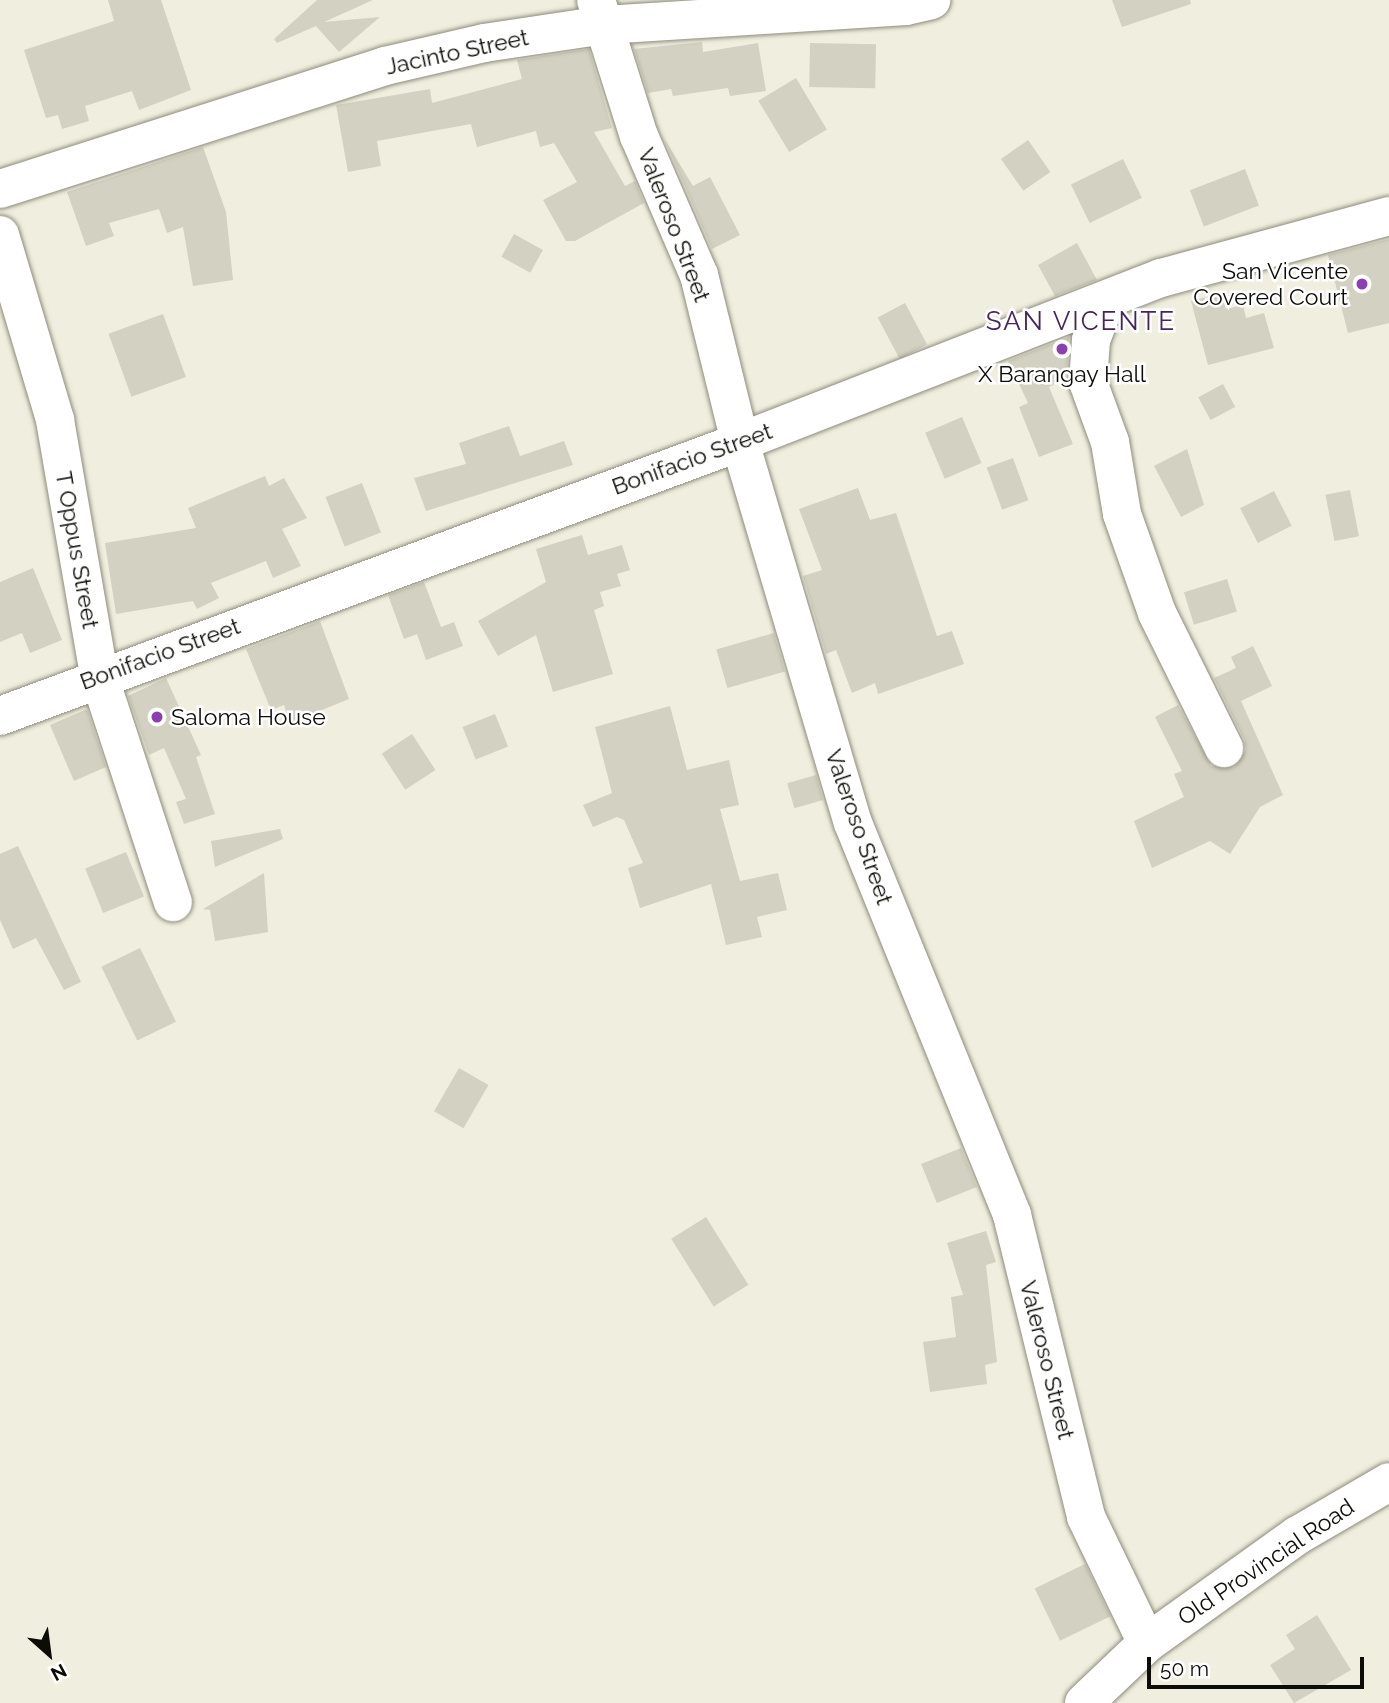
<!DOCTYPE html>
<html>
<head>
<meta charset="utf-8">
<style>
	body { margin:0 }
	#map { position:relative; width:1389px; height:1703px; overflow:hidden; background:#f0eede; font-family:Raleway,sans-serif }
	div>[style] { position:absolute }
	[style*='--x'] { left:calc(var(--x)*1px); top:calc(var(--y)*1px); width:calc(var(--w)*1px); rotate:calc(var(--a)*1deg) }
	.building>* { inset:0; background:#d3d1c1; transform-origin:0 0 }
	.roads { filter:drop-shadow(0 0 2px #8d8c7d) drop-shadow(0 0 2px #8d8c7d) }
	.minor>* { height:38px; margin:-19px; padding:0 19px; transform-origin:19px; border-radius:19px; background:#fff }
	.major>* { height:38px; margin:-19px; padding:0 19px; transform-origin:19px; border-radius:19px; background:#fff }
	.dots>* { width:19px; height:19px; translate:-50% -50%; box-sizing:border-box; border:4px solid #fff; border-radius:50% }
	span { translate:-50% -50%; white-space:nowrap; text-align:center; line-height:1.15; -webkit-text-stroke:5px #fff; paint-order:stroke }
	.street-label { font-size:23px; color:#0d0d08 }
	.poi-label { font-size:23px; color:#0d0d08 }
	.right { translate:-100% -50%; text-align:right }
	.left { translate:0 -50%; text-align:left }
	.quarter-label { font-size:26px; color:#47235a; letter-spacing:2px }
	.north { position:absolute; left:14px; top:1619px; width:70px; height:70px; -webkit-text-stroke:5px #fff; paint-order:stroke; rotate:152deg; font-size:19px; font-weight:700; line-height:28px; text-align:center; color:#0d0d08 }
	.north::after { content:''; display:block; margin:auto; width:24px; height:32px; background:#0d0d08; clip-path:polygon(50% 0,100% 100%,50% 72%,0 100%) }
	.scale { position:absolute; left:1147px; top:1657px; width:217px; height:32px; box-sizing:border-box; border:4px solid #0d0d08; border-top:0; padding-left:9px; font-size:21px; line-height:24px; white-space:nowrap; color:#0d0d08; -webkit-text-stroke:5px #fff; paint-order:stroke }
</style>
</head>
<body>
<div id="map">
	<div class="building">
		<div style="clip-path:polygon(108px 0,161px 0,191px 90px,139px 110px,132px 91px,85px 106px,89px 121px,62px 129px,58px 115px,46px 118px,24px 50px,114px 21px)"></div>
		<div style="clip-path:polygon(317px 0,373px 0,324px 22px,380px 17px,339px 52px,316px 26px,277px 43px,274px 39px)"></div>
		<div style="clip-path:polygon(1112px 0,1190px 0,1191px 4px,1122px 27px)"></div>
		<div style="clip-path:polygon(702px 42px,703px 52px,758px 43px,766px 91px,730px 96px,728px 88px,673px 96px,671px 89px,648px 93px,634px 49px)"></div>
		<div style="left:810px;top:43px;width:66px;height:44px;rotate:1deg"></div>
		<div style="clip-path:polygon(589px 49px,612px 128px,594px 132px,625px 186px,635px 181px,644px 203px,575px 241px,566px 241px,543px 200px,577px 182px,554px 143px,540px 147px,536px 131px,477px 147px,471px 124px,377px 141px,381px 166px,348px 172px,336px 105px,430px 89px,432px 103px,522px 79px,517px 60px)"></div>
		<div style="left:796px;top:78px;width:60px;height:44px;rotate:59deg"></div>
		<div style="clip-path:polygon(664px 138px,693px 186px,710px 177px,740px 235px,712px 249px)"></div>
		<div style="left:1028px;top:140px;width:39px;height:33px;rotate:55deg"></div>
		<div style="clip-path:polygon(203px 147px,226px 212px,233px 280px,193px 286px,183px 227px,167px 233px,159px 209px,109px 223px,114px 236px,86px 246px,67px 192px)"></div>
		<div style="left:1123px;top:159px;width:43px;height:58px;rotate:64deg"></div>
		<div style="left:1245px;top:169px;width:39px;height:59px;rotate:69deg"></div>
		<div style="left:514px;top:234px;width:33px;height:26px;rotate:29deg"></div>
		<div style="clip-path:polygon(1389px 239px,1389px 323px,1348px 333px,1328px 255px)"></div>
		<div style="clip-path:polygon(1077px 243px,1097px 280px,1055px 296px,1038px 265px)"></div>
		<div style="clip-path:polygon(1222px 293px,1226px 309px,1243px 305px,1246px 318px,1264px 313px,1274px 348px,1208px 365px,1191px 301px)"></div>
		<div style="left:905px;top:303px;width:47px;height:31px;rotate:62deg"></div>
		<div style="left:163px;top:314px;width:67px;height:58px;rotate:70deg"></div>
		<div style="clip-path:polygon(1069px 337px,1067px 370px,1056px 374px,1059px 382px,1049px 387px,1073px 444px,1039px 457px,1019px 407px,1028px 403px,1008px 361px)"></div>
		<div style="left:1223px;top:384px;width:26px;height:28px;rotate:62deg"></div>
		<div style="left:962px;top:417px;width:50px;height:40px;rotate:67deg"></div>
		<div style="clip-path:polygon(509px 426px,520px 456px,564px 441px,573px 465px,426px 511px,414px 478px,466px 464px,459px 443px)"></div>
		<div style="clip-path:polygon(1187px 449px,1204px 505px,1181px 517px,1154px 466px)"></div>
		<div style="left:1013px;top:458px;width:45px;height:28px;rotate:70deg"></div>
		<div style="clip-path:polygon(265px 476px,269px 486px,284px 478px,307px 518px,282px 529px,301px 566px,273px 578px,266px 561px,211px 583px,219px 598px,197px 609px,193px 601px,116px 614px,105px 543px,196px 528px,188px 508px)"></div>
		<div style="left:362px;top:483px;width:53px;height:39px;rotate:69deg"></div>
		<div style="clip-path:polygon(858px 488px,870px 520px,896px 513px,937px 636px,952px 631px,964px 664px,878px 694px,875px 683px,852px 693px,836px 650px,826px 654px,803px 576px,822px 570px,799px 509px)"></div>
		<div style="left:1350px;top:490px;width:47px;height:25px;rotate:79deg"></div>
		<div style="left:1274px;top:491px;width:39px;height:38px;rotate:63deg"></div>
		<div style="clip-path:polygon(582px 535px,588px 555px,622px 545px,630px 570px,617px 574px,621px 586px,600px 592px,604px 606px,594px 610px,613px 674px,553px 692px,536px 635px,498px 656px,478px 621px,546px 582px,536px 549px)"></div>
		<div style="clip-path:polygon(33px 568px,62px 640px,30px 653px,22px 633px,0 642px,0 582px)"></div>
		<div style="left:1227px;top:579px;width:34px;height:45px;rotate:73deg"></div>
		<div style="clip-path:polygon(424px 582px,441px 627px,454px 622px,463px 646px,426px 660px,417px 634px,404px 639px,388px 595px)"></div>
		<div style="clip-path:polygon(320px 621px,349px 699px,290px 723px,284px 705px,271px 710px,246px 649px)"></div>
		<div style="left:774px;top:633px;width:40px;height:60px;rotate:74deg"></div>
		<div style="clip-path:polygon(1253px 646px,1272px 686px,1241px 701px,1283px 795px,1260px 807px,1230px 854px,1210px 841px,1152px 868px,1134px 821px,1184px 797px,1174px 774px,1182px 771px,1155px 717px,1178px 705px,1211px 766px,1234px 767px,1246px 750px,1244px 739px,1214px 678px,1236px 668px,1231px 657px)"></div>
		<div style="clip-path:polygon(166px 678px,201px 755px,196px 757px,215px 814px,184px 824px,176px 802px,186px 799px,164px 748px,149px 755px,128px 696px)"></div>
		<div style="clip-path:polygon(670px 706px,687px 770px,729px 760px,739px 805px,720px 809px,740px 881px,778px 873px,787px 910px,757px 917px,762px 937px,726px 945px,711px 884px,640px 908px,628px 868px,643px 863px,624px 820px,617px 817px,593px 827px,583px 805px,612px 793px,595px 727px)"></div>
		<div style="clip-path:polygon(87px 709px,106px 767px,74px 781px,50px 725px)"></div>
		<div style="left:495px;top:714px;width:35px;height:35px;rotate:68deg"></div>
		<div style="left:412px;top:734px;width:43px;height:36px;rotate:57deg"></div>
		<div style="left:816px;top:775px;width:26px;height:30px;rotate:74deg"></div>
		<div style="clip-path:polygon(280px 829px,283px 839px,215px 867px,211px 841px)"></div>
		<div style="clip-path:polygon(18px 846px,81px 982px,64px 990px,36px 938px,13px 949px,0 920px,0 854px)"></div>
		<div style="left:126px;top:852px;width:48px;height:44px;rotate:68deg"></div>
		<div style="clip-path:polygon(264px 873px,268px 932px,215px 941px,210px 910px,203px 909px)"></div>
		<div style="left:140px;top:948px;width:82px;height:43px;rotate:64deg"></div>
		<div style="left:459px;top:1068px;width:34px;height:50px;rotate:30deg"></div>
		<div style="left:961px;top:1148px;width:42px;height:43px;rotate:68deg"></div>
		<div style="left:706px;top:1217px;width:80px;height:41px;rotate:58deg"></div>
		<div style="clip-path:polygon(986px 1231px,996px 1262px,986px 1265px,997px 1362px,985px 1365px,987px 1384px,930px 1392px,923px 1342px,956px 1337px,951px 1297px,963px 1295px,947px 1243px)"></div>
		<div style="left:1085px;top:1564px;width:58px;height:56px;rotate:64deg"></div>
		<div style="clip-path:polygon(1317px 1615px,1351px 1670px,1294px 1703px,1270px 1665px,1295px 1649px,1286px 1635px)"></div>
	</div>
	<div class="roads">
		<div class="minor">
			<div style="--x:596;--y:0;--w:143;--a:72.5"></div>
			<div style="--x:639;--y:136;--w:151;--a:66.7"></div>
			<div style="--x:699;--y:275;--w:172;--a:76.2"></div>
			<div style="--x:740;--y:442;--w:397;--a:73.5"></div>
			<div style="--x:853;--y:823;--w:423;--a:67.9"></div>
			<div style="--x:1012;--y:1215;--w:311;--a:76.2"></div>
			<div style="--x:1086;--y:1517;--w:140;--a:64.2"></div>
			<div style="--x:0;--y:189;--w:404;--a:-17.7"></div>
			<div style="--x:385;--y:66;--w:102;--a:-13.1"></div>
			<div style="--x:484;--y:43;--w:121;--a:-8.5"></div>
			<div style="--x:604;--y:25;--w:303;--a:-3.6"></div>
			<div style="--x:906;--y:6;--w:26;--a:-13"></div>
			<div style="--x:0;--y:235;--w:193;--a:73.4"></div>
			<div style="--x:55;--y:420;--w:260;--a:80.2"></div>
			<div style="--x:99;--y:676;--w:238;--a:71.9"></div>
			<div style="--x:1106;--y:301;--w:42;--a:111"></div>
			<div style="--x:1091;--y:340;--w:42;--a:94.1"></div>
			<div style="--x:1088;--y:382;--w:64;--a:69.9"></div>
			<div style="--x:1110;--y:442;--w:73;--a:80.5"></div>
			<div style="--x:1122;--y:514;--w:105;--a:70.5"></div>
			<div style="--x:1157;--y:613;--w:151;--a:63.6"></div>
			<div style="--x:0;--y:716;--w:789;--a:-20.32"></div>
			<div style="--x:740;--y:442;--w:452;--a:-21.3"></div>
			<div style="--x:1161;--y:278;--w:236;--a:-15.2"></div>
		</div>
		<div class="major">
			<div style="--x:1084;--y:1703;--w:87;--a:-43.6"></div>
			<div style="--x:1147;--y:1643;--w:186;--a:-35.6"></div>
			<div style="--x:1298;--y:1535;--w:105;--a:-30.2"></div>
		</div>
	</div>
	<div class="dots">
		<div style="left:1362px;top:284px;background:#8b40b2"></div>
		<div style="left:1062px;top:349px;background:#8b40b2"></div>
		<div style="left:157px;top:717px;background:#8b40b2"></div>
	</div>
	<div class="street-label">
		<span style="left:457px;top:52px;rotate:-12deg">Jacinto Street</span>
		<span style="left:674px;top:225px;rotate:69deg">Valeroso Street</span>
		<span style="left:692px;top:459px;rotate:-20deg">Bonifacio Street</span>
		<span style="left:77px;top:550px;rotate:80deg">T Oppus Street</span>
		<span style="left:160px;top:654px;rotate:-20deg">Bonifacio Street</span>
		<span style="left:859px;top:827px;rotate:71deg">Valeroso Street</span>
		<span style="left:1047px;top:1360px;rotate:76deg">Valeroso Street</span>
		<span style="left:1266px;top:1562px;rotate:-34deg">Old Provincial Road</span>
	</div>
	<div class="poi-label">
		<span class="right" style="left:1348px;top:284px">San Vicente<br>Covered Court</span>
		<span style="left:1062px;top:374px">X Barangay Hall</span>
		<span class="left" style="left:171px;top:717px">Saloma House</span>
	</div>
	<div class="quarter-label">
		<span style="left:1081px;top:322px">SAN VICENTE</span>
	</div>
	<div class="north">N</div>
	<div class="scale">50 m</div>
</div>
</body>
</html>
